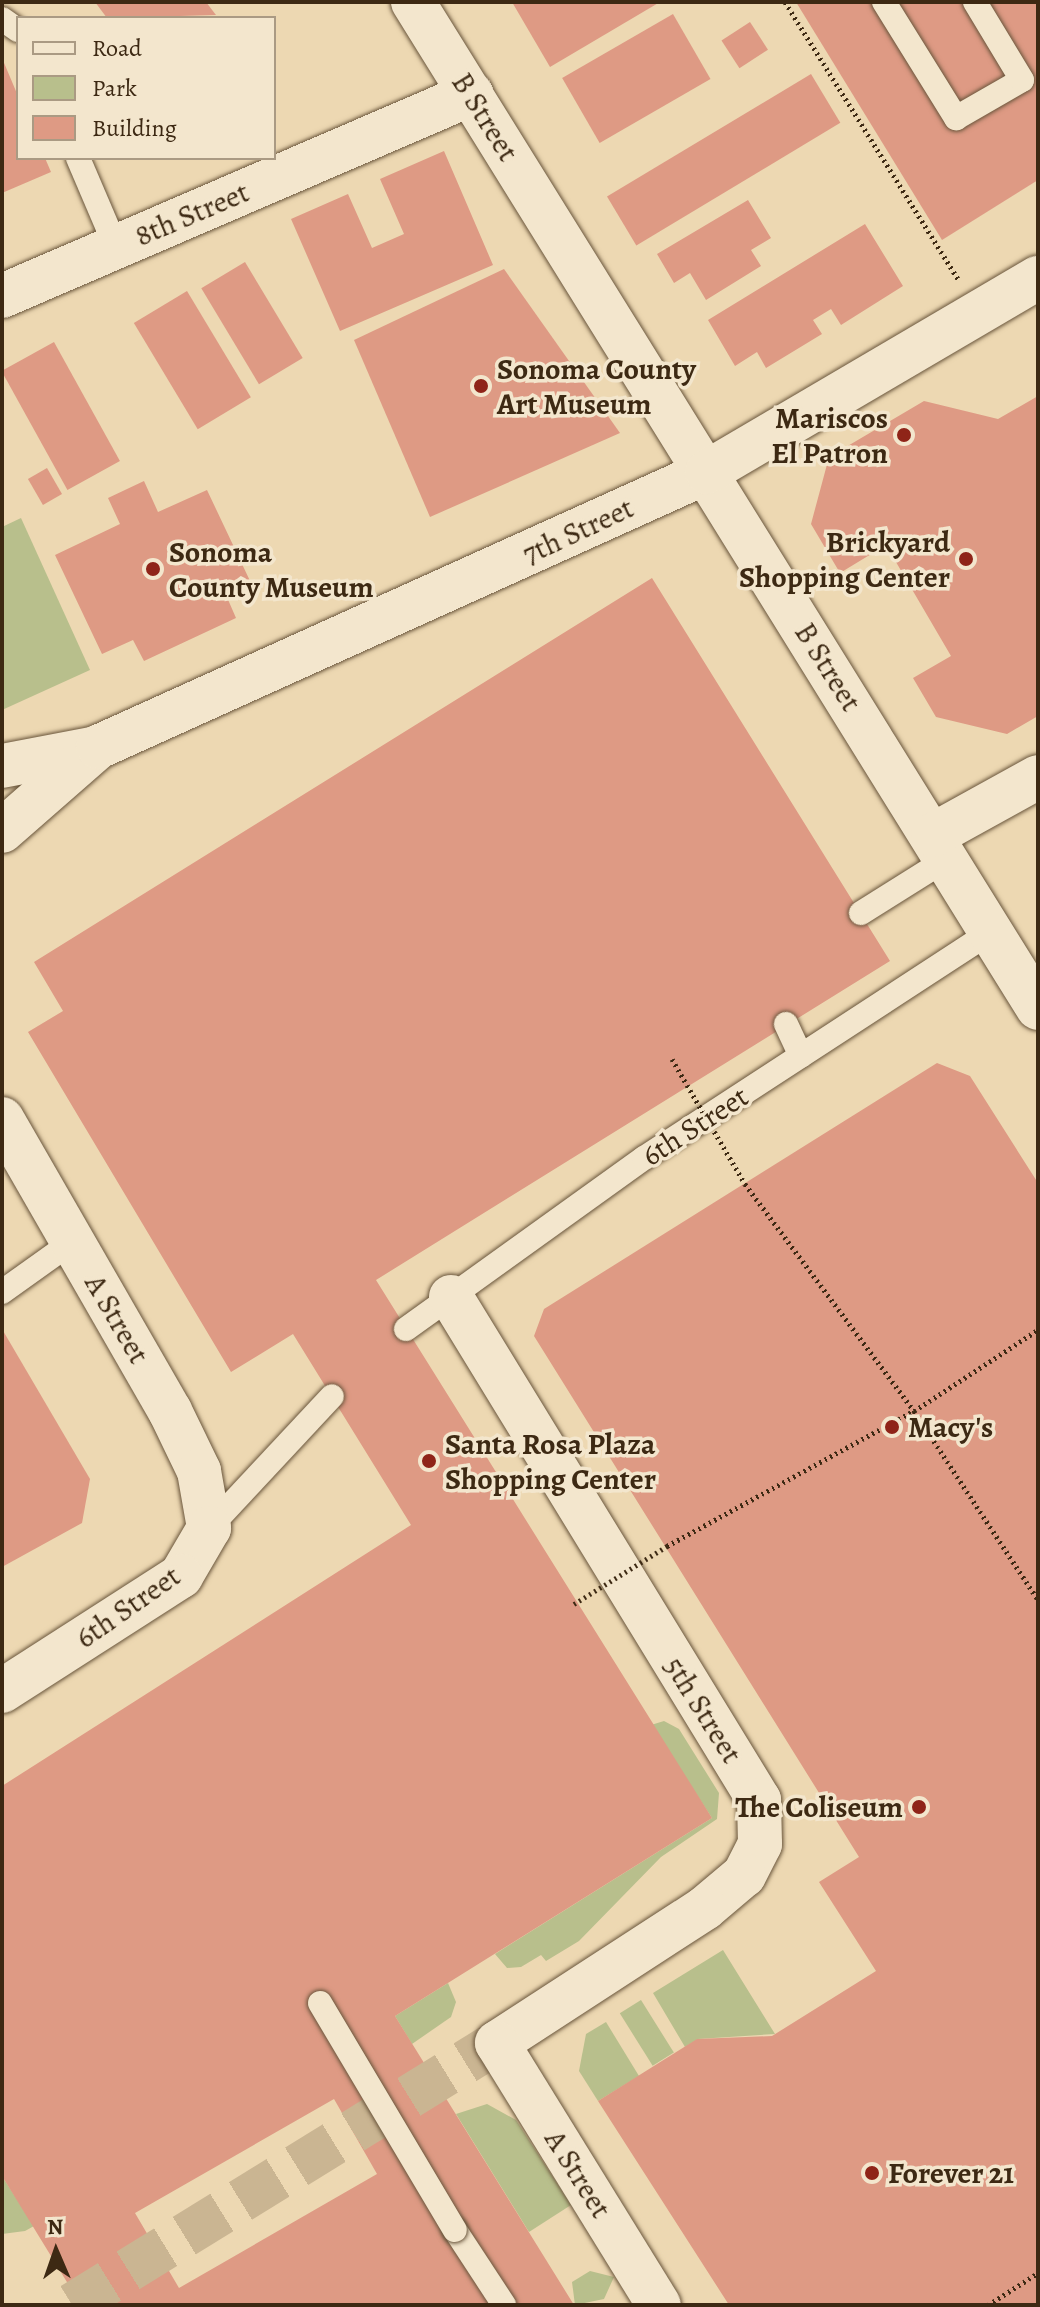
<!DOCTYPE html>
<html>
<head>
<meta charset="utf-8">
<style>
	body { margin:0 }
	#map { position:relative; width:1040px; height:2307px; overflow:hidden; background:#edd8b2; font-family:Alegreya,serif }
	div>[style] { position:absolute }
	[style*='--x'] { left:calc(var(--x)*1px); top:calc(var(--y)*1px); width:calc(var(--w)*1px); rotate:calc(var(--a)*1deg) }
	.green>* { inset:0; background:#b8bf8c; transform-origin:0 0 }
	.building>* { inset:0; background:#de9a84; transform-origin:0 0 }
	.minor-tunnel>* { height:44px; margin-top:-22px; transform-origin:0; background:repeating-linear-gradient(90deg,#cab592 0 44px,transparent 0 66px) }
	.path>* { height:5px; margin-top:-2.5px; transform-origin:0; background:repeating-linear-gradient(90deg,#3d2913 0 2px,transparent 0 6px) }
	.roads { filter:drop-shadow(0 0 2px #69553b) drop-shadow(0 0 2px #69553b) }
	.service>* { height:24px; margin:-12px; padding:0 12px; transform-origin:12px; border-radius:12px; background:#f3e6cd }
	.minor>* { height:44px; margin:-22px; padding:0 22px; transform-origin:22px; border-radius:22px; background:#f3e6cd }
	.tertiary>* { height:44px; margin:-22px; padding:0 22px; transform-origin:22px; border-radius:22px; background:#f3e6cd }
	.path-bridge>* { height:5px; margin-top:-2.5px; transform-origin:0; background:repeating-linear-gradient(90deg,#3d2913 0 2px,transparent 0 6px) }
	.bridges { filter:drop-shadow(0 0 2px #69553b) drop-shadow(0 0 2px #69553b) }
	.service-bridge>* { height:24px; margin:-12px; padding:0 12px; transform-origin:12px; border-radius:12px; background:#f3e6cd }
	.dots>* { width:22px; height:22px; translate:-50% -50%; box-sizing:border-box; border:4px solid #f3e6cd; border-radius:50% }
	span { translate:-50% -50%; white-space:nowrap; text-align:center; line-height:1.15; -webkit-text-stroke:7px #f3e6cd; paint-order:stroke }
	.street-label { font-size:30px; color:#3d2913 }
	.poi-label { font-size:30px; color:#3d2913; font-weight:700 }
	.left { translate:0 -50%; text-align:left }
	.right { translate:-100% -50%; text-align:right }
	.frame { position:absolute; inset:0; border:4px solid #3d2913; pointer-events:none }
	.legend { position:absolute; left:16px; top:16px; width:260px; height:144px; box-sizing:border-box; background:#f3e6cd; border:2px solid #aa9a83; margin:0; padding:10px 14px; list-style:none; font-size:24px; color:#3d2913 }
	.legend li { display:flex; align-items:center; gap:16px; height:40px }
	.legend b { width:40px; border:2px solid #aa9a83 }
	.north { position:absolute; left:16px; top:2211px; width:80px; height:80px; -webkit-text-stroke:6px #f3e6cd; paint-order:stroke; rotate:358deg; font-size:22px; font-weight:700; line-height:32px; text-align:center; color:#3d2913 }
	.north::after { content:''; display:block; margin:auto; width:28px; height:36px; background:#3d2913; clip-path:polygon(50% 0,100% 100%,50% 72%,0 100%) }
</style>
</head>
<body>
<div id="map">
	<div class="green">
		<div style="clip-path:polygon(21px 518px,90px 670px,2px 710px,2px 527px)"></div>
		<div style="clip-path:polygon(664px 1721px,679px 1729px,719px 1793px,717px 1819px,661px 1857px,579px 1941px,546px 1961px,541px 1955px,521px 1967px,507px 1968px,495px 1954px,712px 1818px,651px 1725px)"></div>
		<div style="clip-path:polygon(723px 1950px,775px 2034px,698px 2039px,685px 2047px,653px 1993px)"></div>
		<div style="clip-path:polygon(448px 1983px,456px 2002px,451px 2017px,412px 2044px,395px 2016px)"></div>
		<div style="left:641px;top:2000px;width:62px;height:25px;rotate:58deg"></div>
		<div style="clip-path:polygon(606px 2022px,639px 2076px,598px 2101px,579px 2071px,586px 2034px)"></div>
		<div style="clip-path:polygon(487px 2104px,516px 2120px,571px 2205px,529px 2232px,456px 2114px)"></div>
		<div style="clip-path:polygon(2px 2176px,34px 2226px,25px 2231px,2px 2234px)"></div>
		<div style="clip-path:polygon(590px 2271px,614px 2277px,604px 2299px,575px 2305px,572px 2282px)"></div>
	</div>
	<div class="building">
		<div style="clip-path:polygon(95px 2px,206px 2px,216px 15px,107px 18px)"></div>
		<div style="clip-path:polygon(512px 2px,660px 2px,550px 67px)"></div>
		<div style="clip-path:polygon(796px 2px,1038px 2px,1038px 180px,942px 240px)"></div>
		<div style="left:673px;top:14px;width:75px;height:128px;rotate:60deg"></div>
		<div style="left:750px;top:22px;width:33px;height:34px;rotate:57deg"></div>
		<div style="clip-path:polygon(2px 58px,18px 96px,18px 158px,45px 158px,51px 172px,2px 193px)"></div>
		<div style="left:811px;top:74px;width:57px;height:238px;rotate:59deg"></div>
		<div style="clip-path:polygon(444px 151px,493px 265px,340px 331px,291px 219px,348px 194px,372px 248px,404px 234px,380px 179px)"></div>
		<div style="clip-path:polygon(748px 200px,771px 238px,751px 250px,761px 266px,706px 300px,690px 273px,674px 283px,657px 254px)"></div>
		<div style="clip-path:polygon(865px 224px,903px 286px,841px 325px,831px 309px,813px 320px,822px 334px,766px 368px,757px 352px,735px 366px,708px 320px)"></div>
		<div style="left:245px;top:262px;width:112px;height:51px;rotate:59deg"></div>
		<div style="clip-path:polygon(504px 269px,620px 433px,430px 517px,354px 340px)"></div>
		<div style="left:187px;top:291px;width:124px;height:62px;rotate:59deg"></div>
		<div style="left:54px;top:342px;width:136px;height:60px;rotate:61deg"></div>
		<div style="clip-path:polygon(1038px 396px,1038px 716px,1007px 734px,936px 717px,913px 678px,951px 656px,886px 545px,840px 573px,811px 524px,829px 457px,924px 401px,998px 419px)"></div>
		<div style="left:47px;top:468px;width:30px;height:22px;rotate:60deg"></div>
		<div style="clip-path:polygon(144px 481px,158px 512px,207px 490px,251px 583px,226px 595px,236px 618px,144px 661px,133px 640px,102px 654px,55px 555px,120px 524px,108px 498px)"></div>
		<div style="clip-path:polygon(evenodd,652px 578px,890px 961px,376px 1280px,712px 1818px,395px 2016px,574px 2305px,81px 2305px,2px 2176px,2px 1786px,411px 1525px,293px 1334px,231px 1372px,28px 1032px,63px 1011px,34px 962px,652px 578px,334px 2099px,377px 2174px,179px 2288px,135px 2213px,334px 2099px)"></div>
		<div style="clip-path:polygon(937px 1063px,970px 1076px,1038px 1183px,1038px 2305px,729px 2305px,598px 2101px,697px 2039px,772px 2036px,876px 1971px,819px 1882px,859px 1857px,534px 1336px,544px 1309px)"></div>
		<div style="clip-path:polygon(2px 1329px,90px 1479px,82px 1523px,2px 1567px)"></div>
	</div>
	<div class="minor-tunnel">
		<div style="--x:72;--y:2305;--w:499;--a:-31.7"></div>
	</div>
	<div class="path">
		<div style="--x:785;--y:2;--w:327;--a:58"></div>
		<div style="--x:672;--y:1059;--w:30;--a:60"></div>
		<div style="--x:745;--y:1184;--w:283;--a:53.3"></div>
		<div style="--x:914;--y:1411;--w:148;--a:-33.2"></div>
		<div style="--x:667;--y:1546;--w:281;--a:-28.7"></div>
		<div style="--x:914;--y:1411;--w:226;--a:56.7"></div>
		<div style="--x:988;--y:2305;--w:59;--a:-32.6"></div>
	</div>
	<div class="roads">
		<div class="service">
			<div style="--x:884;--y:2;--w:137;--a:58.2"></div>
			<div style="--x:956;--y:118;--w:76;--a:-29.9"></div>
			<div style="--x:1022;--y:80;--w:91;--a:-121.1"></div>
			<div style="--x:2;--y:19;--w:19;--a:35"></div>
			<div style="--x:78;--y:158;--w:97;--a:66.9"></div>
			<div style="--x:861;--y:913;--w:102;--a:-32.1"></div>
			<div style="--x:786;--y:1024;--w:35;--a:65"></div>
			<div style="--x:2;--y:1292;--w:86;--a:-35.5"></div>
			<div style="--x:406;--y:1329;--w:293;--a:-35.7"></div>
			<div style="--x:644;--y:1158;--w:414;--a:-33.1"></div>
			<div style="--x:209;--y:1528;--w:180;--a:-47"></div>
			<div style="--x:455;--y:2230;--w:90;--a:56.8"></div>
		</div>
		<div class="minor">
			<div style="--x:413;--y:2;--w:1184;--a:58.15"></div>
			<div style="--x:2;--y:296;--w:511;--a:-23.3"></div>
			<div style="--x:933;--y:835;--w:120;--a:-28.9"></div>
			<div style="--x:451;--y:1297;--w:590;--a:58.52"></div>
			<div style="--x:759;--y:1800;--w:44;--a:88.7"></div>
			<div style="--x:760;--y:1844;--w:35;--a:117"></div>
			<div style="--x:744;--y:1875;--w:51;--a:139.8"></div>
			<div style="--x:705;--y:1908;--w:248;--a:147"></div>
			<div style="--x:497;--y:2043;--w:308;--a:58.3"></div>
		</div>
		<div class="tertiary">
			<div style="--x:2;--y:766;--w:96;--a:-10.8"></div>
			<div style="--x:2;--y:831;--w:128;--a:-41.2"></div>
			<div style="--x:98;--y:747;--w:668;--a:-24.3"></div>
			<div style="--x:707;--y:472;--w:384;--a:-30.4"></div>
			<div style="--x:2;--y:1119;--w:337;--a:60.1"></div>
			<div style="--x:170;--y:1411;--w:67;--a:64.2"></div>
			<div style="--x:199;--y:1471;--w:58;--a:80"></div>
			<div style="--x:209;--y:1528;--w:56;--a:120.3"></div>
			<div style="--x:181;--y:1576;--w:213;--a:147.3"></div>
		</div>
	</div>
	<div class="path-bridge">
		<div style="--x:687;--y:1085;--w:115;--a:59.6"></div>
		<div style="--x:574;--y:1604;--w:110;--a:-31.9"></div>
	</div>
	<div class="bridges">
		<div class="service-bridge">
			<div style="--x:320;--y:2003;--w:264;--a:59.3"></div>
		</div>
	</div>
	<div class="dots">
		<div style="left:481px;top:386px;background:#8f2418"></div>
		<div style="left:904px;top:435px;background:#8f2418"></div>
		<div style="left:966px;top:559px;background:#8f2418"></div>
		<div style="left:153px;top:569px;background:#8f2418"></div>
		<div style="left:892px;top:1427px;background:#8f2418"></div>
		<div style="left:429px;top:1461px;background:#8f2418"></div>
		<div style="left:919px;top:1807px;background:#8f2418"></div>
		<div style="left:872px;top:2173px;background:#8f2418"></div>
	</div>
	<div class="street-label">
		<span style="left:485px;top:117px;rotate:58deg">B Street</span>
		<span style="left:192px;top:214px;rotate:-23deg">8th Street</span>
		<span style="left:578px;top:531px;rotate:-25deg">7th Street</span>
		<span style="left:828px;top:667px;rotate:58deg">B Street</span>
		<span style="left:695px;top:1126px;rotate:-33deg">6th Street</span>
		<span style="left:117px;top:1319px;rotate:60deg">A Street</span>
		<span style="left:128px;top:1607px;rotate:-35deg">6th Street</span>
		<span style="left:703px;top:1710px;rotate:58deg">5th Street</span>
		<span style="left:578px;top:2174px;rotate:58deg">A Street</span>
	</div>
	<div class="poi-label">
		<span class="left" style="left:497px;top:386px">Sonoma County<br>Art Museum</span>
		<span class="right" style="left:888px;top:435px">Mariscos<br>El Patron</span>
		<span class="right" style="left:950px;top:559px">Brickyard<br>Shopping Center</span>
		<span class="left" style="left:169px;top:569px">Sonoma<br>County Museum</span>
		<span class="left" style="left:908px;top:1427px">Macy's</span>
		<span class="left" style="left:445px;top:1461px">Santa Rosa Plaza<br>Shopping Center</span>
		<span class="right" style="left:903px;top:1807px">The Coliseum</span>
		<span class="left" style="left:888px;top:2173px">Forever 21</span>
	</div>
	<div class="frame"></div>
	<ul class="legend">
	<li><b style="height:10px;background:#f3e6cd"></b>Road</li>
	<li><b style="height:22px;background:#b8bf8c"></b>Park</li>
	<li><b style="height:22px;background:#de9a84"></b>Building</li>
	</ul>
	<div class="north">N</div>
</div>
</body>
</html>
